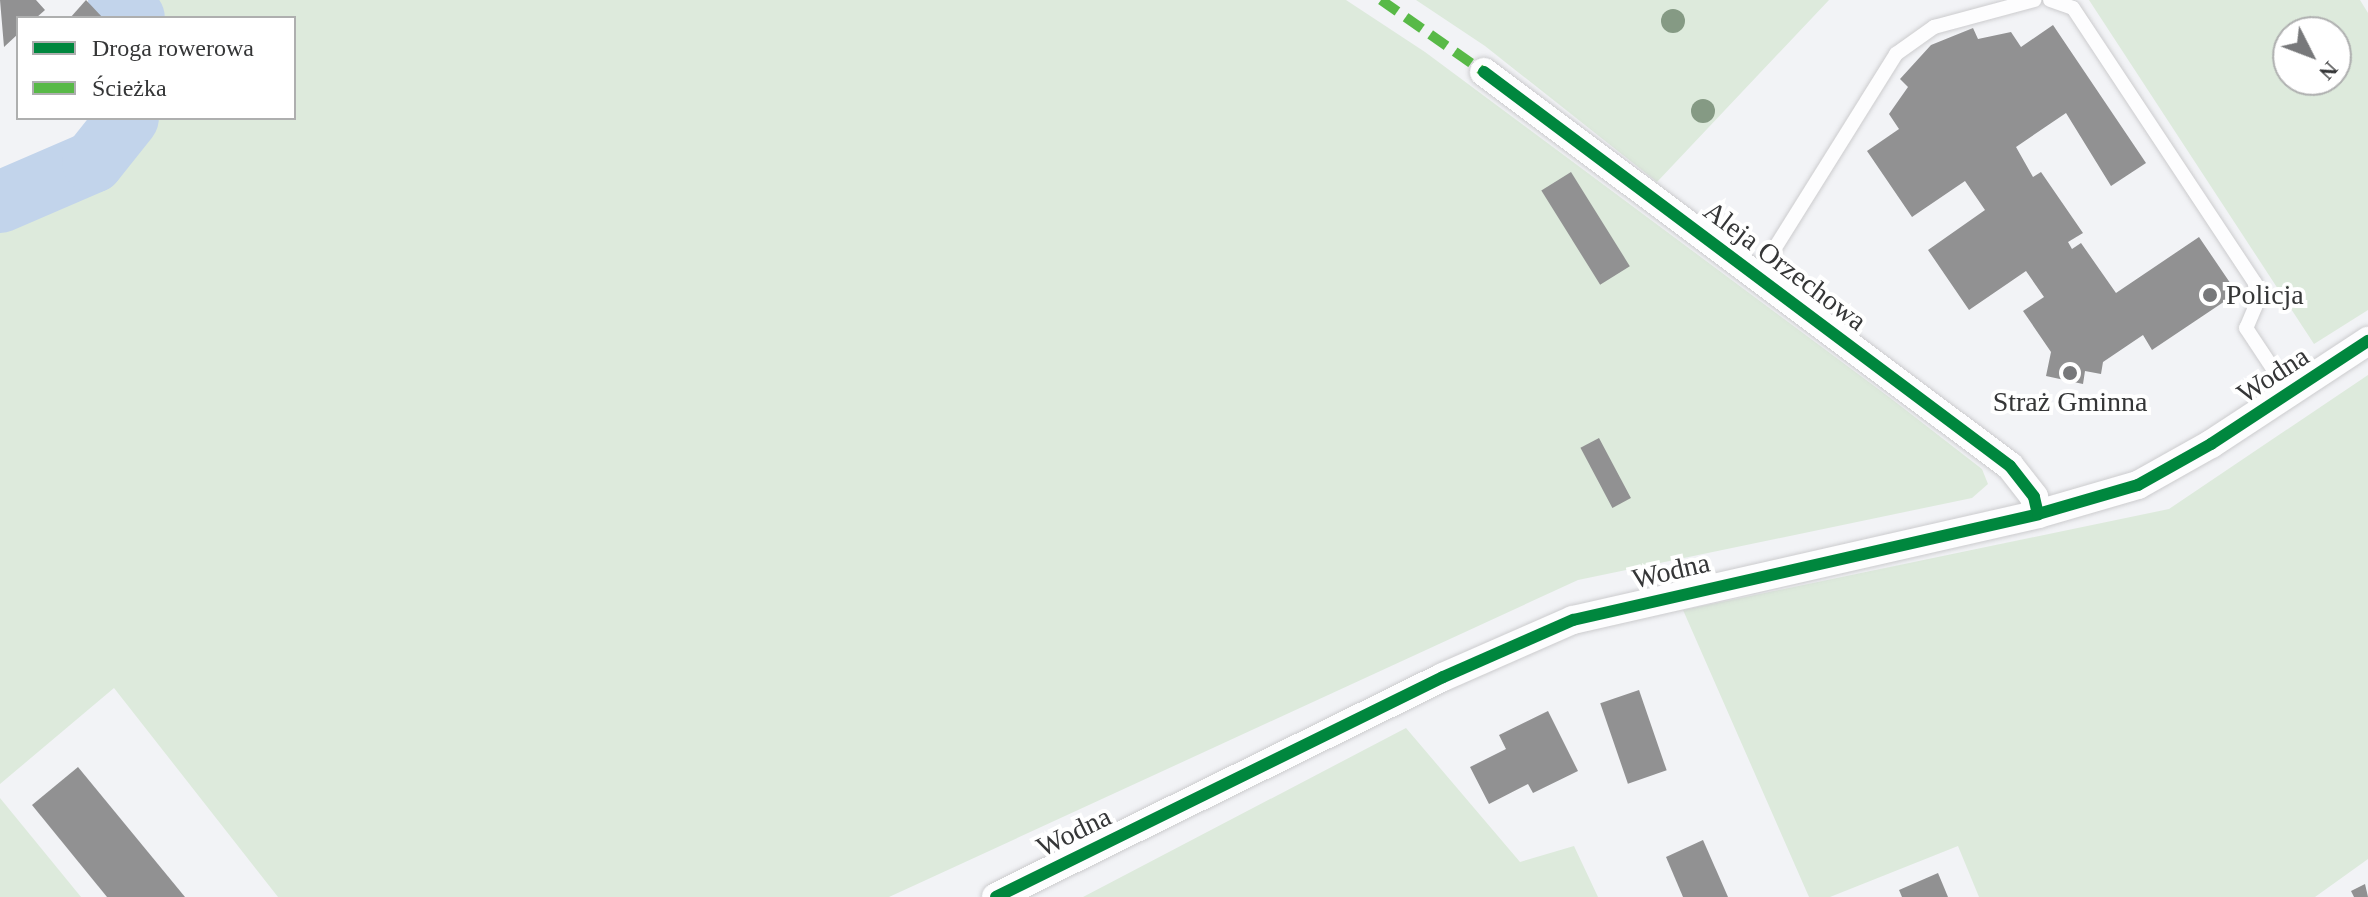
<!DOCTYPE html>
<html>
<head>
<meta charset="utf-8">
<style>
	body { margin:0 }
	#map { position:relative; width:2368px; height:897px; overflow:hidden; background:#f2f3f6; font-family:"Times New Roman",serif }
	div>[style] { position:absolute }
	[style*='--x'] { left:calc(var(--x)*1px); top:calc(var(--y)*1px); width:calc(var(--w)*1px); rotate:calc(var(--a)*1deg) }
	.green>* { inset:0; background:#ddeadc }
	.river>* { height:62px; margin:-31px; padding:0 31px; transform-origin:31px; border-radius:31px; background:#c2d4eb }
	.building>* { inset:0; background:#919192; transform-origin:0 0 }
	.roads { filter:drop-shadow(0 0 2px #ccccce) drop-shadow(0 0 2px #ccccce) }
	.service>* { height:14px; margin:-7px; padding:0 7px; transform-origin:7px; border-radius:7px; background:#fdfdfe }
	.minor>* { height:28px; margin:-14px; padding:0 14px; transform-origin:14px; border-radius:14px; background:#fdfdfe }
	.quiet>* { height:10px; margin-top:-5px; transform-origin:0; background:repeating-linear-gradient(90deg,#58b947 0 20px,transparent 0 30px) }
	.cycleway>* { height:12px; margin:-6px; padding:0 6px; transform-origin:6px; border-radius:6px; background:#00873e }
	.trees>* { width:24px; height:24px; margin:-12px; border-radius:50%; background:#859a84 }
	.dots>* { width:22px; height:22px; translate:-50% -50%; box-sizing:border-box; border:4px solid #fff; border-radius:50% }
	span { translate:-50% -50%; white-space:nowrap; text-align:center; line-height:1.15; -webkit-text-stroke:8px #fff; paint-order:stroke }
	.street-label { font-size:28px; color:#353637 }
	.poi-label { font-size:28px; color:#353637 }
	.left { translate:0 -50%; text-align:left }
	.legend { position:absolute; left:16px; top:16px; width:280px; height:104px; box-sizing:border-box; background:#fff; border:2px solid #aeafaf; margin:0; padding:10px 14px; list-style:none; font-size:24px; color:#353637 }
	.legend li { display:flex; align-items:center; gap:16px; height:40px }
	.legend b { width:40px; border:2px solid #aeafaf }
	.north { position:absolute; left:2272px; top:16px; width:80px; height:80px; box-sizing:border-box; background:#fff; border:2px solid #aeafaf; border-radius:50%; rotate:132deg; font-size:22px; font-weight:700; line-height:32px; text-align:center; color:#353637 }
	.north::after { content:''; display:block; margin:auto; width:28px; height:36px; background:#77787a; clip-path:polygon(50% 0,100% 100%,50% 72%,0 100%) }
</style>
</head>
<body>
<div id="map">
	<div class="green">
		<div style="clip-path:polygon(106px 0,1346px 0,1425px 52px,1889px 397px,1982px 469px,1988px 484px,1972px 498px,1578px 580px,889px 897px,278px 897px,114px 688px,0 784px,0 222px,56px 191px,114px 118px,294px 118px,294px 18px,122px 18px)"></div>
		<div style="clip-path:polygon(1416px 0,1829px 0,1657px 182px,1485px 46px)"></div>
		<div style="clip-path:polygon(evenodd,2089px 0,2360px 0,2368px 13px,2368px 310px,2314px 344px,2089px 0,2288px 32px,2336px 32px,2336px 80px,2288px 80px,2288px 32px)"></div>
		<div style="clip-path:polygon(2368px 375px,2368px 859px,2315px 897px,1979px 897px,1958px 846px,1830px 897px,1809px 897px,1683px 610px,2169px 509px)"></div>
		<div style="clip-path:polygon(1406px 728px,1520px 862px,1574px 846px,1598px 897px,1083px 897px)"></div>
		<div style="clip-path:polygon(0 798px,81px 897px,0 897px)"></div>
	</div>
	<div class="river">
		<div style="--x:119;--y:0;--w:23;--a:50"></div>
		<div style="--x:0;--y:202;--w:101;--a:-23.3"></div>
		<div style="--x:93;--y:162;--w:56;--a:-51.5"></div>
	</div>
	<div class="building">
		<div style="clip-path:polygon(0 0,36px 0,45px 10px,36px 18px,18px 18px,18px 34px,4px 47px)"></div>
		<div style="clip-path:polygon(86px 0,103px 18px,70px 18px)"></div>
		<div style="clip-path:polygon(2053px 25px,2146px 163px,2111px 186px,2066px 113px,2016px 147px,2033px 177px,2041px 172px,2083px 233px,2068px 242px,2072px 249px,2081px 243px,2116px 293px,2199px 237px,2237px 293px,2152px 350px,2143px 335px,2103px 362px,2101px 374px,2085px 371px,2083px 384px,2046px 376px,2051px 352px,2023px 311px,2044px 297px,2026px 271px,1969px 310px,1928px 250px,1985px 210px,1965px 181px,1912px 217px,1867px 151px,1899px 129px,1889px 114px,1908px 87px,1900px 79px,1931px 45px,1973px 28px,1978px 39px,2011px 32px,2021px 47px)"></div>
		<div style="left:1571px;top:172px;width:111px;height:35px;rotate:58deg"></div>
		<div style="left:1599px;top:438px;width:68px;height:21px;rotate:62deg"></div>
		<div style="left:1639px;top:690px;width:85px;height:41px;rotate:71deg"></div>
		<div style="clip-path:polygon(1548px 711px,1578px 771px,1533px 793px,1528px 784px,1489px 804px,1470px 767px,1506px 749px,1499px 735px)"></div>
		<div style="clip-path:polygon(78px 767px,185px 897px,107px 897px,32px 805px)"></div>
		<div style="clip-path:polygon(1703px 840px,1728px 897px,1683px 897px,1666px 857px)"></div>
		<div style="clip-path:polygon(1938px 873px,1948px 897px,1902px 897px,1899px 890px)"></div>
		<div style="clip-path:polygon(2365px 884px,2368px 897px,2354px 897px,2351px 891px)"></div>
	</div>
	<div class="roads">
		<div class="service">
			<div style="--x:2050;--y:0;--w:24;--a:19"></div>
			<div style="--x:2073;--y:8;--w:330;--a:56.5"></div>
			<div style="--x:2255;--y:283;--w:22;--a:87"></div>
			<div style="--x:2256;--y:305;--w:25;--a:113"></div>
			<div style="--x:2246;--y:328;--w:78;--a:56.5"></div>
			<div style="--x:1758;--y:275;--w:261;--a:-58"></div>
			<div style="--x:1896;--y:54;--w:47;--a:-35.4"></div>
			<div style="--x:1934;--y:27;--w:104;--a:-15.1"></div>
		</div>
		<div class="minor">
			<div style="--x:1484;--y:72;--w:657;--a:36.84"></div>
			<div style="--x:2010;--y:466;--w:39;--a:52"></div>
			<div style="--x:2034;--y:497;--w:17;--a:77"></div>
			<div style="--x:996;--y:897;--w:498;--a:-26.2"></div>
			<div style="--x:1443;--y:677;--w:142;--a:-23.7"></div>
			<div style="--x:1573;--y:620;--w:477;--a:-12.8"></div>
			<div style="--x:2038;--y:514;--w:104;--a:-16.2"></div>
			<div style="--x:2138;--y:485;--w:84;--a:-29.3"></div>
			<div style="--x:2211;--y:444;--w:188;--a:-33.3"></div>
		</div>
	</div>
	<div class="quiet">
		<div style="--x:1381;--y:0;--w:126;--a:35"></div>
	</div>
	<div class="cycleway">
		<div style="--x:1484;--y:72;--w:657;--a:36.84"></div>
		<div style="--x:2010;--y:466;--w:39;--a:52"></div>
		<div style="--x:2034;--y:497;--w:17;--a:77"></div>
		<div style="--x:996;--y:897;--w:498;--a:-26.2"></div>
		<div style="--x:1443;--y:677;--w:142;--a:-23.7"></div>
		<div style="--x:1573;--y:620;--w:477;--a:-12.8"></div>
		<div style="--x:2038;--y:514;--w:104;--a:-16.2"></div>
		<div style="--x:2138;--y:485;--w:84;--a:-29.3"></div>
		<div style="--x:2211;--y:444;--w:188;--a:-33.3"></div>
	</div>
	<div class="trees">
		<div style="left:1673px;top:21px"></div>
		<div style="left:1703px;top:111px"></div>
	</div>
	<div class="dots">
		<div style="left:2210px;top:295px;background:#77787a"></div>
		<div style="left:2070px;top:373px;background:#77787a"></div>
	</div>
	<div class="street-label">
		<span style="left:1785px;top:266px;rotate:37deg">Aleja Orzechowa</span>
		<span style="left:2273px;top:375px;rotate:-33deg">Wodna</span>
		<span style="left:1671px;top:571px;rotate:-13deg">Wodna</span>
		<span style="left:1074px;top:832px;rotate:-26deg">Wodna</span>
	</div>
	<div class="poi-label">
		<span class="left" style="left:2226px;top:295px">Policja</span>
		<span style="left:2070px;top:402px">Straż Gminna</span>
	</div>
	<ul class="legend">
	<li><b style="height:10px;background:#00873e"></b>Droga rowerowa</li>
	<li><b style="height:10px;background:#58b947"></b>Ścieżka</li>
	</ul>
	<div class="north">N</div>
</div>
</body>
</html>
